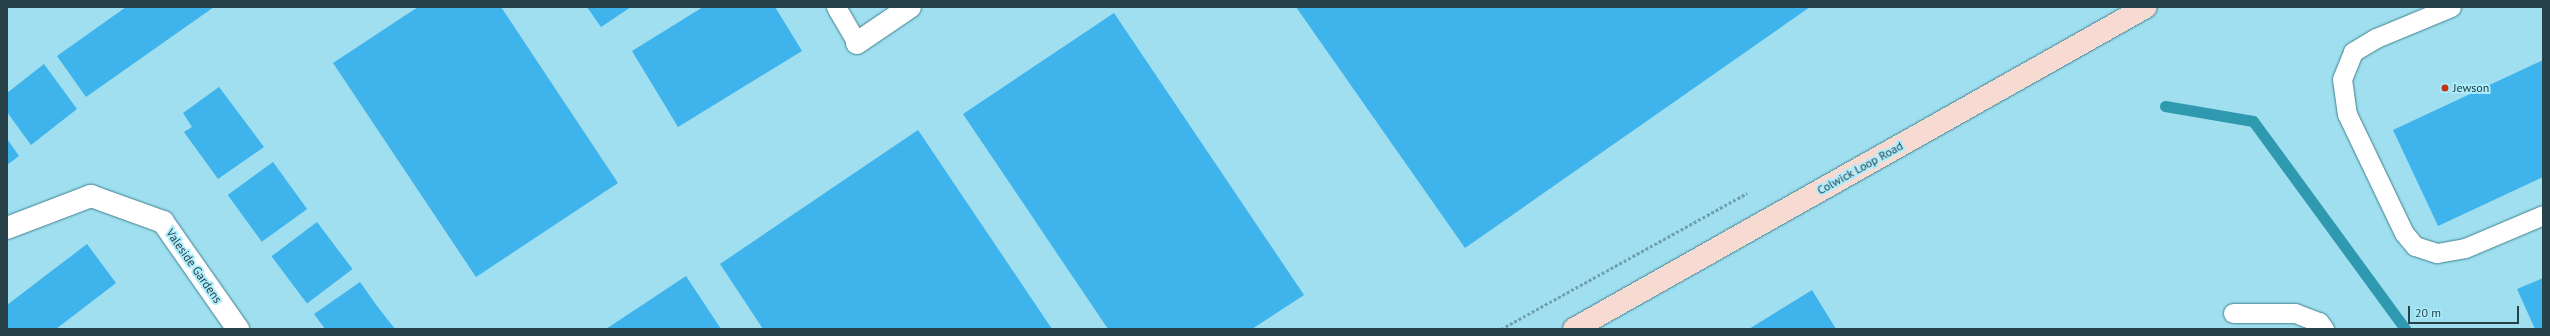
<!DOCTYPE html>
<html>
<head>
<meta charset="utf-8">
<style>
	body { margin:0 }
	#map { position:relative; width:2550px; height:336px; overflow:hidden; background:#9fdfef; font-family:"PT Sans",sans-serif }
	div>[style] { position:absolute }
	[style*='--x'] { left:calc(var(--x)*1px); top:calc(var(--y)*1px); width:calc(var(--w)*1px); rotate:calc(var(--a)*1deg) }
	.stream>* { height:11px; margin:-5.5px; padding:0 5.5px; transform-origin:5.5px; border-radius:5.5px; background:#2f99af }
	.building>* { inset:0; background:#3fb3ec; transform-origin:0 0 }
	.path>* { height:2.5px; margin-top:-1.25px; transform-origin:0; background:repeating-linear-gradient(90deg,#70a1ad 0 3px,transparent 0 5px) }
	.roads { filter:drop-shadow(0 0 1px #428190) drop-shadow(0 0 1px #428190) }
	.lane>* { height:19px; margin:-9.5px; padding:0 9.5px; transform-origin:9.5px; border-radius:9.5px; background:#fff }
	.street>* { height:22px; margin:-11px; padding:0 11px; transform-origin:11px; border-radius:11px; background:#fff }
	.primary>* { height:22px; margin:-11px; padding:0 11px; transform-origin:11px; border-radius:11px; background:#f7dad2 }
	.dots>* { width:11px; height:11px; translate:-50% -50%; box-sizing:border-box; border:2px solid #acedfd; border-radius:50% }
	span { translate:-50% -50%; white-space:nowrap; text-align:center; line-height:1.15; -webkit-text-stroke:4px #acedfd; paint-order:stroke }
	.poi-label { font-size:12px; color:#274148 }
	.left { translate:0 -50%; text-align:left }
	.street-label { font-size:12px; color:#274148 }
	.frame { position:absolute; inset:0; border:8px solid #274148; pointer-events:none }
	.scale { position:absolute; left:2408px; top:306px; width:111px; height:18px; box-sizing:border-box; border:2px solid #274148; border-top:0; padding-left:5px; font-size:12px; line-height:14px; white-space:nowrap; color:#274148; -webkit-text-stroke:3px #acedfd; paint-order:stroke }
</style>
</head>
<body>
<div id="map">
	<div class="stream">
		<div style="--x:2165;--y:106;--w:89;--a:9.7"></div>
		<div style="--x:2253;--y:121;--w:258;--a:53.8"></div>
	</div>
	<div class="building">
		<div style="clip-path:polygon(126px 7px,214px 7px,86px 97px,57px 56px)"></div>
		<div style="clip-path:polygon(418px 7px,501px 7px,618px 183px,476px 277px,333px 63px)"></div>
		<div style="clip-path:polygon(587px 7px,631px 7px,601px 27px)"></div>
		<div style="clip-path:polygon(703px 7px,775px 7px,802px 51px,678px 127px,632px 51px)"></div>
		<div style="clip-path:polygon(1296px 7px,1810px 7px,1465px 248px)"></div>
		<div style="clip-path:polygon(1114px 13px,1304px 295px,1252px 329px,1108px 329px,963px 114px)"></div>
		<div style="clip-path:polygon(2543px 60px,2543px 177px,2438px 226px,2393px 130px)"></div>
		<div style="clip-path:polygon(44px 64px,77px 109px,31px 145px,7px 112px,7px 93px)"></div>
		<div style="clip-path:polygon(219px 87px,264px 147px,218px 179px,184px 132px,192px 127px,183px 113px)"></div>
		<div style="clip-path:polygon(918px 130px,1052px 329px,763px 329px,720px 264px)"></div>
		<div style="clip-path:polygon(7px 139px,19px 156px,7px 165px)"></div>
		<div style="left:273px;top:162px;width:58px;height:56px;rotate:54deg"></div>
		<div style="left:317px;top:222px;width:59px;height:57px;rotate:53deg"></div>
		<div style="clip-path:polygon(87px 244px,116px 283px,56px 329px,7px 329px,7px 305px)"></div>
		<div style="clip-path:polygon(686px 276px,721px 329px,606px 329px)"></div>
		<div style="clip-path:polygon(2543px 278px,2543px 329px,2535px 329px,2517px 289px)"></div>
		<div style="clip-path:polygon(360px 282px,377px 306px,395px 329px,325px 329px,314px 314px)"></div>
		<div style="clip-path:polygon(1812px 290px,1836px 329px,1749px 329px)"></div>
	</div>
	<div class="path">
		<div style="--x:1501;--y:329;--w:281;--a:-28.9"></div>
	</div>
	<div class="roads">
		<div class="lane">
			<div style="--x:836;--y:7;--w:42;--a:59.7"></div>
			<div style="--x:2451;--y:7;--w:81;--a:157.5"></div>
			<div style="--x:2376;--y:38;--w:27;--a:149"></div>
			<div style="--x:2353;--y:52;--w:29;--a:112"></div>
			<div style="--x:2342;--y:79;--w:35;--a:82"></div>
			<div style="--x:2347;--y:114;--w:132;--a:64.4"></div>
			<div style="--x:2404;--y:233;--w:17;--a:50"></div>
			<div style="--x:2415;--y:246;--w:23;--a:18"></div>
			<div style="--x:2437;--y:253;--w:28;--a:-10"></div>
			<div style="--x:2465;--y:248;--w:85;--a:-22.9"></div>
			<div style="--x:2233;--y:313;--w:62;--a:0"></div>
			<div style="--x:2295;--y:313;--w:26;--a:21"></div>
			<div style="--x:2319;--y:322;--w:9;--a:54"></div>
		</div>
		<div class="street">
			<div style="--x:857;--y:43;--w:64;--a:-34.2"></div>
			<div style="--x:7;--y:228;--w:90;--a:-20.9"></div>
			<div style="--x:91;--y:196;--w:77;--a:19.9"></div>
			<div style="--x:163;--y:222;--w:131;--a:55"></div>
		</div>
		<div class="primary">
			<div style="--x:1574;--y:329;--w:656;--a:-29.38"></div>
		</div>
	</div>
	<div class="dots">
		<div style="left:2445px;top:88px;background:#bf3612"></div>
	</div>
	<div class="poi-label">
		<span class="left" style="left:2453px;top:88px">Jewson</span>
	</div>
	<div class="street-label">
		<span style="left:1860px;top:168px;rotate:-29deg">Colwick Loop Road</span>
		<span style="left:194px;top:266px;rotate:55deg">Valeside Gardens</span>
	</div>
	<div class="frame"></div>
	<div class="scale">20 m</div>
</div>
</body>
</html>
